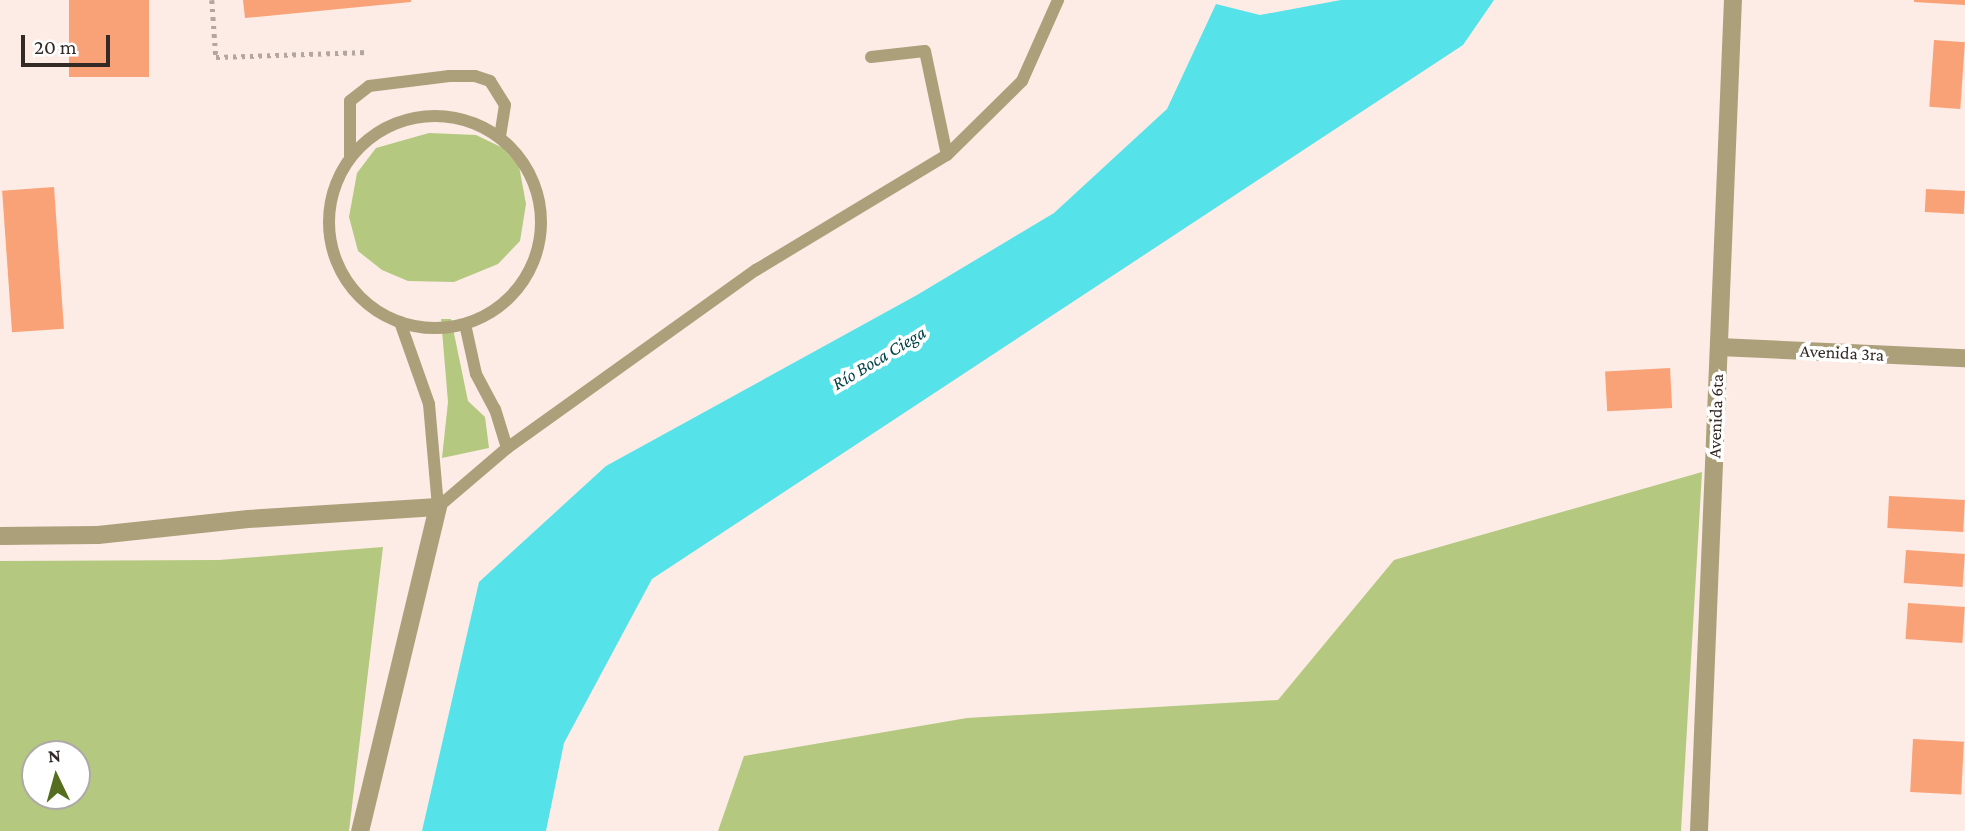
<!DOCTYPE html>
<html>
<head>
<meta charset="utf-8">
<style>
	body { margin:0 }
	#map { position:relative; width:1965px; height:831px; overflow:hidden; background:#fcece5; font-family:"Crimson Pro",serif }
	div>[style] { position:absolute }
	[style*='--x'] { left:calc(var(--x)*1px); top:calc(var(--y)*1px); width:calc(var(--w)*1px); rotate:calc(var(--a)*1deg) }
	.green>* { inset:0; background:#b4c880 }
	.water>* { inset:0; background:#56e2e9 }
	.building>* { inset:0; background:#f9a177; transform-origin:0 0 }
	.path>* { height:4.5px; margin-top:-2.25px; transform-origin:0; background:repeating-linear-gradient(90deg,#b3a59f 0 3.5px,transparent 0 8.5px) }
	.lane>* { height:12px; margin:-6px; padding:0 6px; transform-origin:6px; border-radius:6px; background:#aca07a }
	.lane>.ring { margin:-6px; padding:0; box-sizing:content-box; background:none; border:12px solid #aca07a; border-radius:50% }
	.street>* { height:18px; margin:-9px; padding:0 9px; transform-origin:9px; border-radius:9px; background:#aca07a }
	span { translate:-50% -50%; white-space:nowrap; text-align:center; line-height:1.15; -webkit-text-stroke:7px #fff; paint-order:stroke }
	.street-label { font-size:18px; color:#332925 }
	.water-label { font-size:19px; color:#014548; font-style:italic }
	.north { position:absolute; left:21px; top:740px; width:70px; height:70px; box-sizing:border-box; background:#fff; border:2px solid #ada9a8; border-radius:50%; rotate:355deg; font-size:19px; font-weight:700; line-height:28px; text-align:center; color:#332925 }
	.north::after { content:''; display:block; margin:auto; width:24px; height:32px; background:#546d1e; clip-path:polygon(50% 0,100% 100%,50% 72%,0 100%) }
	.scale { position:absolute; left:21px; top:35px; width:89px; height:32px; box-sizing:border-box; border:4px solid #332925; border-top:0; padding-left:9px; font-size:21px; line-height:24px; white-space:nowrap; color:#332925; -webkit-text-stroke:5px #fff; paint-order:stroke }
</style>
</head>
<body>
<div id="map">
	<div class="green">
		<div style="clip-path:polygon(429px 133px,476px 135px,503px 148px,519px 166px,526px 204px,520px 241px,498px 264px,454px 282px,408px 281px,382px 270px,358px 251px,349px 217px,357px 173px,376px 148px)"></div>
		<div style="clip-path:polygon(441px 319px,451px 319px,468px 401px,485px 417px,489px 448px,442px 458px,448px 402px)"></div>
		<div style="clip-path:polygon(1702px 472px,1681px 831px,718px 831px,744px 756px,967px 718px,1278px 700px,1394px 560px)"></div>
		<div style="clip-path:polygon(evenodd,383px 547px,349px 831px,0 831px,0 561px,219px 560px,383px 547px,35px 754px,77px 754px,77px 796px,35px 796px,35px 754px)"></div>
	</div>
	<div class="water">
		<div style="clip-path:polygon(1341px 0,1494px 0,1463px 45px,652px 579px,564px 743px,546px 831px,422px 831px,479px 582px,606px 466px,917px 295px,1054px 213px,1167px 109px,1216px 4px,1260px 15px)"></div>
	</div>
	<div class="building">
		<div style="left:69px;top:0;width:80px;height:77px"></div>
		<div style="clip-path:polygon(243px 0,411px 0,411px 2px,245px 18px)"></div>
		<div style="clip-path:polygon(1914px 0,1965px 0,1965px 5px,1914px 2px)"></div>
		<div style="left:1934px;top:40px;width:31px;height:67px;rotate:4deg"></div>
		<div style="left:54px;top:187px;width:142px;height:52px;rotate:86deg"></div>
		<div style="left:1926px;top:189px;width:39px;height:23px;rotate:3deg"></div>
		<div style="left:1670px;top:368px;width:40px;height:65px;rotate:87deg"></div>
		<div style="left:1889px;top:496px;width:76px;height:32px;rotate:3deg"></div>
		<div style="left:1906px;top:550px;width:59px;height:33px;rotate:4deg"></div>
		<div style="left:1908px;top:603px;width:57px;height:36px;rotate:4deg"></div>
		<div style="left:1913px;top:739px;width:51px;height:53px;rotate:3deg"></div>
	</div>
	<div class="path">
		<div style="--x:212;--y:0;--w:57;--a:86"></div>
		<div style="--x:216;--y:57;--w:152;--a:-1.9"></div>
	</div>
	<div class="lane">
		<div style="--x:871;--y:57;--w:54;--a:-6.3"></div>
		<div style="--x:925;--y:51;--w:106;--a:78.1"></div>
		<div class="ring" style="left:329px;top:116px;width:200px;height:200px"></div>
		<div style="--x:350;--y:158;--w:57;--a:-90"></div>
		<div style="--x:350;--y:101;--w:24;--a:-38"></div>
		<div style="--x:369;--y:86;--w:81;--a:-7.1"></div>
		<div style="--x:449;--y:76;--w:26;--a:0"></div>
		<div style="--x:475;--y:76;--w:16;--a:18"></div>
		<div style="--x:490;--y:81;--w:28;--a:58"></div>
		<div style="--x:505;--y:105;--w:32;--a:99"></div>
		<div style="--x:400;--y:322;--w:87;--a:70.5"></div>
		<div style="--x:429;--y:404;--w:103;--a:85"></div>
		<div style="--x:465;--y:324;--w:51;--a:77.6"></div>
		<div style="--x:476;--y:374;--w:40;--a:62"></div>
		<div style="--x:495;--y:409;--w:41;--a:72.9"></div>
		<div style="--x:438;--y:507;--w:91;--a:-40.5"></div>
		<div style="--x:507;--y:448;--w:306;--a:-35.6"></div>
		<div style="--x:756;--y:270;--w:223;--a:-31.1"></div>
		<div style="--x:947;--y:155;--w:105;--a:-44.6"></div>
		<div style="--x:1022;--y:81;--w:89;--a:-66"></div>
	</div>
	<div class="street">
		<div style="--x:1719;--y:347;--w:246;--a:2.6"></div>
		<div style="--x:0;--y:536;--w:98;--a:-0.6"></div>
		<div style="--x:98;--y:535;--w:151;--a:-6.1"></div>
		<div style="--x:248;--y:519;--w:190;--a:-3.6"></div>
		<div style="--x:438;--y:507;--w:333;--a:103.5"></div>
		<div style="--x:1699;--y:831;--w:832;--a:-87.66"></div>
	</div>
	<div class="street-label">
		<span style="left:1842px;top:353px;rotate:3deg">Avenida 3ra</span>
		<span style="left:1716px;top:416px;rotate:-88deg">Avenida 6ta</span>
	</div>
	<div class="water-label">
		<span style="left:879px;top:358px;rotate:-31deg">Río Boca Ciega</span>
	</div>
	<div class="north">N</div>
	<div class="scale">20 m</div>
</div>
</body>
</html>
